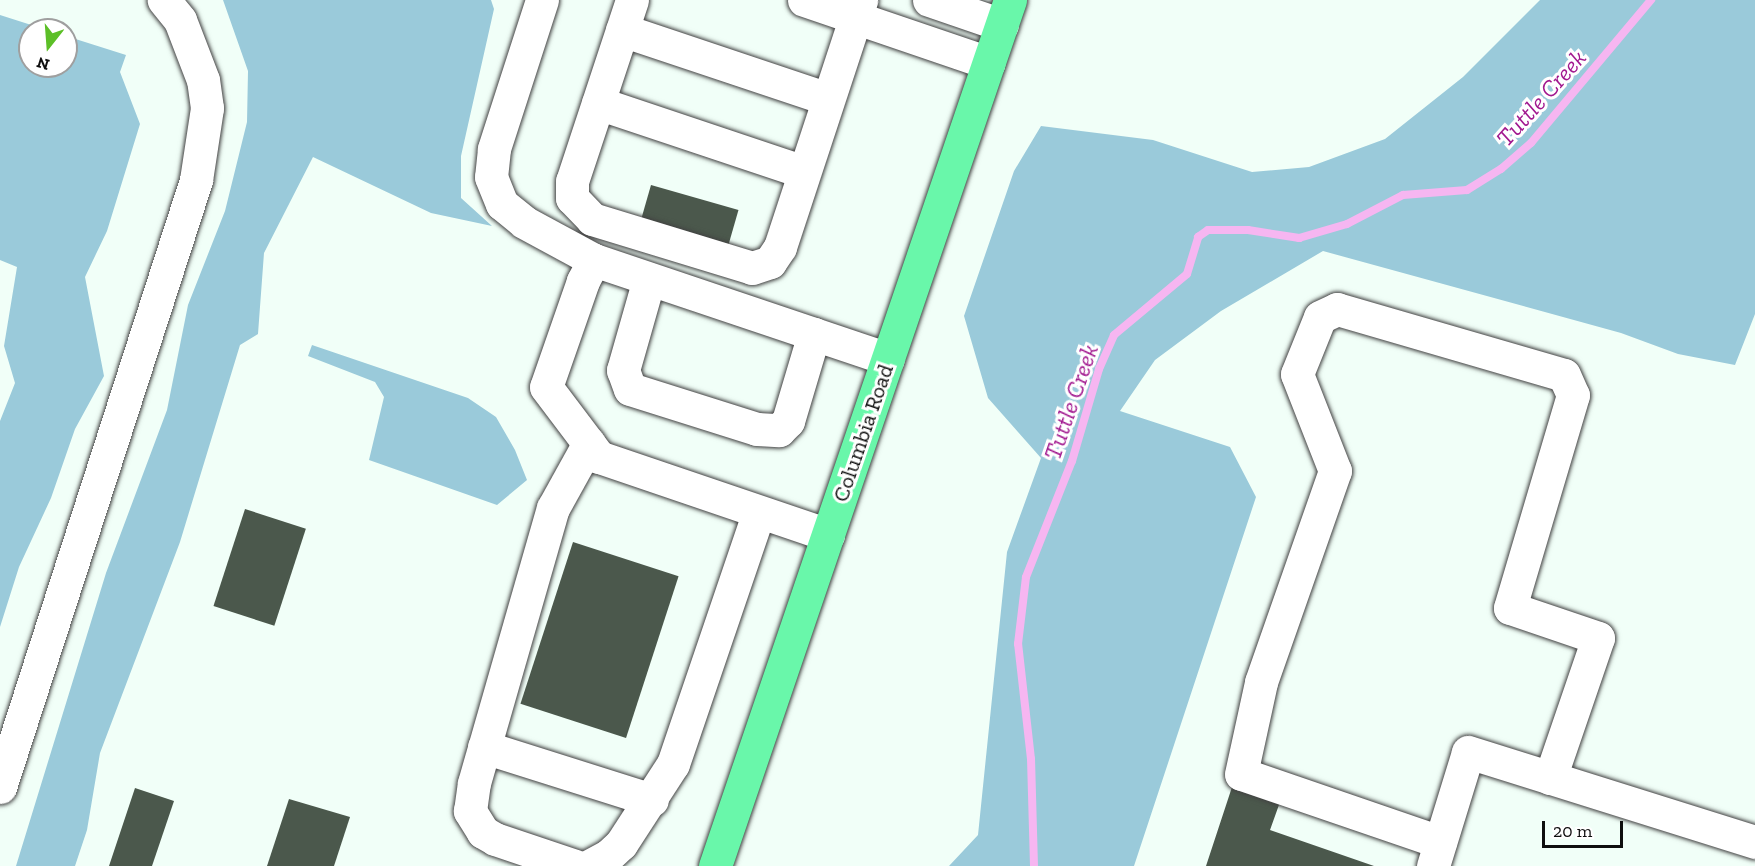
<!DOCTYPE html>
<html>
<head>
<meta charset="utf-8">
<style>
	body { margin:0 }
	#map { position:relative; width:1755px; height:866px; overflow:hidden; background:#f1fff8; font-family:"Zilla Slab",serif }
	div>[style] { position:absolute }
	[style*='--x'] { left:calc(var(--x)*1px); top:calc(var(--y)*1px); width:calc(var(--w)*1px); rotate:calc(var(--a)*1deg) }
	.forest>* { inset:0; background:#9acada }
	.stream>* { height:8px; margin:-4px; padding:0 4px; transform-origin:4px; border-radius:4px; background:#f6b6f1 }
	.building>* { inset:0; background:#4b584c; transform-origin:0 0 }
	.roads { filter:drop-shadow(0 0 2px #424242) drop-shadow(0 0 2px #424242) }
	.minor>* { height:33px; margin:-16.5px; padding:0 16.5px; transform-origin:16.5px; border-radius:16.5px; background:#fff }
	.major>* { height:33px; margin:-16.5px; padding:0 16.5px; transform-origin:16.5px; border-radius:16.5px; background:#69f7aa }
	span { translate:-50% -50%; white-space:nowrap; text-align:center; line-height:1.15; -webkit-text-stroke:6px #fff; paint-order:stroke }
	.street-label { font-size:22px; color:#0f0f0f }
	.water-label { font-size:24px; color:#a1188f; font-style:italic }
	.north { position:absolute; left:18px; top:18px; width:60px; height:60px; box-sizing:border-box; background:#fff; border:2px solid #9f9f9f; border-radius:50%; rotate:197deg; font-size:16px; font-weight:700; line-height:24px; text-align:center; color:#0f0f0f }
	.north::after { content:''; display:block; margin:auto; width:21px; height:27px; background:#5cbf27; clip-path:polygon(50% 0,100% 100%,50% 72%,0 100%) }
	.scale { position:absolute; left:1542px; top:821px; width:81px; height:27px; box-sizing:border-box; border:3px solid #0f0f0f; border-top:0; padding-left:8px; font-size:18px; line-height:21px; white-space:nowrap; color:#0f0f0f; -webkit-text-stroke:4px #fff; paint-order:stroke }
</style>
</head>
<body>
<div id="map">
	<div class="forest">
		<div style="clip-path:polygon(223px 0,491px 0,494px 9px,461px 156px,461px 198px,492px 226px,431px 213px,313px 157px,264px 253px,258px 334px,240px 345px,180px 542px,100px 753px,87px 830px,75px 866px,16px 866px,106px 573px,167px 410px,188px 305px,225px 211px,247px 122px,248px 71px)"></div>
		<div style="clip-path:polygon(1540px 0,1755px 0,1755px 314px,1735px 365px,1678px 354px,1621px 333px,1323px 251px,1221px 311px,1155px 360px,1120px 411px,1230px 447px,1256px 497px,1134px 866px,949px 866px,978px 835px,1007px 552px,1041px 458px,988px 398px,964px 316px,1014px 171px,1041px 126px,1153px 140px,1252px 172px,1309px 167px,1385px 139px,1463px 77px)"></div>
		<div style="clip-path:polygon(0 15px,47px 30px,30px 30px,30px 66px,66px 66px,66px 36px,126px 55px,120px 72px,140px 124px,107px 231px,85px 277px,104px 376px,75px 429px,51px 498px,19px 567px,0 627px,0 421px,15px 383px,4px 346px,17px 267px,0 260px)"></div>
		<div style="clip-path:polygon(312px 345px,468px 398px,496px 417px,515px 450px,527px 480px,497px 505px,369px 460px,384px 397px,375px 382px,308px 356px)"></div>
	</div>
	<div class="stream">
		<div style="--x:1034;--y:866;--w:107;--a:-91.6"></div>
		<div style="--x:1031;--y:759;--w:116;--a:-96.4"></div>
		<div style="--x:1018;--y:644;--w:67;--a:-83.2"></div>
		<div style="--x:1026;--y:577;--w:125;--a:-68.4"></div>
		<div style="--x:1072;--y:461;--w:96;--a:-73.6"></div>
		<div style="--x:1099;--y:369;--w:37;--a:-66"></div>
		<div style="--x:1114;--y:335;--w:95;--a:-39.9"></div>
		<div style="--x:1187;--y:274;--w:39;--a:-73"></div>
		<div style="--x:1198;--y:237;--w:12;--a:-35"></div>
		<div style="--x:1208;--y:230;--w:40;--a:0"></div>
		<div style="--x:1248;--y:230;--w:52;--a:8.9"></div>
		<div style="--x:1299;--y:238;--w:50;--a:-16.3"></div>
		<div style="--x:1347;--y:224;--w:63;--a:-27.4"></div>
		<div style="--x:1403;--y:195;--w:64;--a:-4.5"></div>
		<div style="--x:1467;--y:190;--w:40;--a:-32"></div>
		<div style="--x:1501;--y:169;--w:40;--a:-41"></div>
		<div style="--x:1531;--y:143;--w:187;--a:-50"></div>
	</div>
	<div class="building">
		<div style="left:651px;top:185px;width:91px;height:38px;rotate:16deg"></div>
		<div style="left:245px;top:509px;width:64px;height:102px;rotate:18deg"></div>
		<div style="left:573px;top:542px;width:111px;height:170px;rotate:18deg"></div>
		<div style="clip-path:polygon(1232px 787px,1280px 802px,1270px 830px,1374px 866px,1206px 866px)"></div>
		<div style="clip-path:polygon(135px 788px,174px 801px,152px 866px,109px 866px)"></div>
		<div style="clip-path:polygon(289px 799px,350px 817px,334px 866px,267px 866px)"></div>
	</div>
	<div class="roads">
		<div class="minor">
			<div style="--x:542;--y:0;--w:157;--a:107.9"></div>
			<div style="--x:494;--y:149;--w:28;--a:96"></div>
			<div style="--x:491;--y:177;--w:29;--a:68"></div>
			<div style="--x:502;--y:204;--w:28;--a:39"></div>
			<div style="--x:524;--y:222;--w:80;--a:28.5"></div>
			<div style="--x:594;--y:260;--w:310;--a:18.6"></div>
			<div style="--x:632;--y:0;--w:191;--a:108.3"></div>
			<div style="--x:572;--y:181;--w:17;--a:90"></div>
			<div style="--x:572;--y:198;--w:29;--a:46"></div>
			<div style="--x:592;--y:219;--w:167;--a:17"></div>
			<div style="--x:752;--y:268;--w:19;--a:-18"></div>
			<div style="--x:770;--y:262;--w:18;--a:-56"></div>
			<div style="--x:780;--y:247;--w:260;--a:-71.8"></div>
			<div style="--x:804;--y:0;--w:195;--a:18.8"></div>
			<div style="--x:929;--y:0;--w:77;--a:18.9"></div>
			<div style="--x:622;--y:30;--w:217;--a:18.5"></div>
			<div style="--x:598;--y:103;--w:217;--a:18.5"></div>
			<div style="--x:594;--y:260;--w:24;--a:118"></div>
			<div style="--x:583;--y:281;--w:112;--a:109.2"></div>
			<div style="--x:546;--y:387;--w:88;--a:52.9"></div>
			<div style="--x:599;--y:457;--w:242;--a:18.8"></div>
			<div style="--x:649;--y:279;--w:95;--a:105.9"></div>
			<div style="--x:623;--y:370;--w:20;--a:70"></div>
			<div style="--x:630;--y:389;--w:133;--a:17.5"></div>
			<div style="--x:757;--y:429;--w:22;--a:3"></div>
			<div style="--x:779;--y:430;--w:13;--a:-45"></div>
			<div style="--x:788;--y:421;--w:91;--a:-73.4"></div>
			<div style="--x:484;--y:747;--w:176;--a:17.5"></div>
			<div style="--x:0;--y:787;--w:638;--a:-72.1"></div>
			<div style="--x:196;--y:180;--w:73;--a:-81.3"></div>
			<div style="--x:207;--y:108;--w:28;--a:-98"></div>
			<div style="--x:203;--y:80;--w:64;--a:-111"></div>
			<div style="--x:180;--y:20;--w:26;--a:-129"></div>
			<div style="--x:1440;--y:842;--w:210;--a:-161.1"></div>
			<div style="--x:1241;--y:774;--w:94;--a:-77.7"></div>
			<div style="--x:1261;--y:682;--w:224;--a:-70.7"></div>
			<div style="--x:1335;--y:471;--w:104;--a:-111.4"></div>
			<div style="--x:1297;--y:374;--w:61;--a:-68"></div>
			<div style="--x:1320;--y:317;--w:19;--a:-25"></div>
			<div style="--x:1337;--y:309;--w:236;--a:16.2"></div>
			<div style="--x:1564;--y:375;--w:22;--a:66"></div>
			<div style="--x:1573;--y:395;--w:222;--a:106.5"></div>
			<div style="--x:1510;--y:608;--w:93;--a:18.8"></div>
			<div style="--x:1598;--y:638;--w:148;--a:108.9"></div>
			<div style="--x:575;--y:866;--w:84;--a:-161.4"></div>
			<div style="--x:495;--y:839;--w:14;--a:-150"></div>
			<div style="--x:483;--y:832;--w:25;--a:-122"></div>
			<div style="--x:470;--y:811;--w:28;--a:-82"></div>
			<div style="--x:474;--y:783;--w:286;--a:-74"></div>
			<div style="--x:553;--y:508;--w:74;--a:-61"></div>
			<div style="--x:589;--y:866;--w:21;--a:-28"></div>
			<div style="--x:608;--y:856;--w:18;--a:-43"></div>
			<div style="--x:621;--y:844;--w:95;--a:-57"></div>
			<div style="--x:673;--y:764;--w:266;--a:-71.2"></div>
			<div style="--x:1433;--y:866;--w:119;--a:-72.9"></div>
			<div style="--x:1468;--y:752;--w:301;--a:17.4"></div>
		</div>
		<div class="major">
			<div style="--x:715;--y:866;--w:915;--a:-71.19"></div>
		</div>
	</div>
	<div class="street-label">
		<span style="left:863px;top:433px;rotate:-71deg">Columbia Road</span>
	</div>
	<div class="water-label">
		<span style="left:1541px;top:98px;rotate:-48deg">Tuttle Creek</span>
		<span style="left:1071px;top:402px;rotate:-71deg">Tuttle Creek</span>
	</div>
	<div class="north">N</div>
	<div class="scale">20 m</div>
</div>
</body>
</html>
